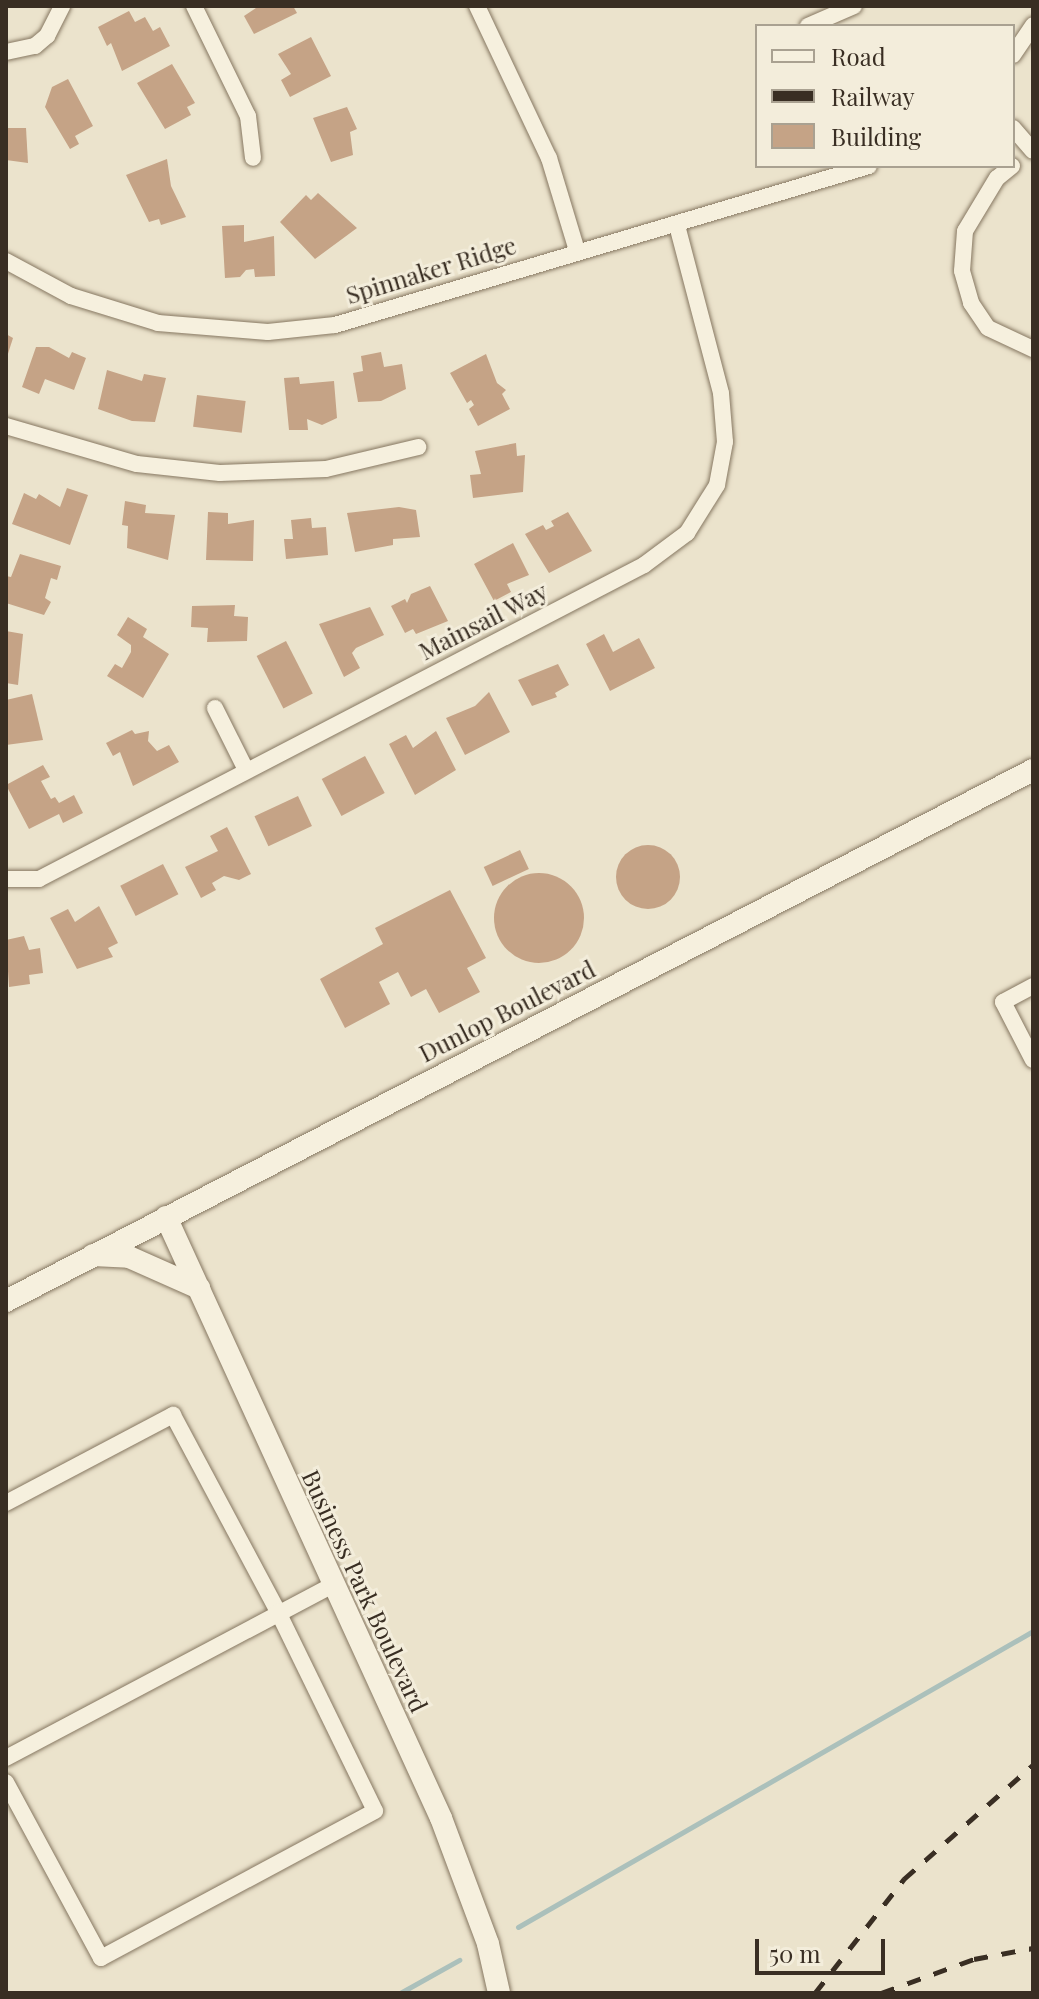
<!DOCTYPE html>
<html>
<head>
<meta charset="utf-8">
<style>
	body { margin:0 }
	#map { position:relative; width:1039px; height:1999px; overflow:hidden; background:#ebe3cc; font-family:"Playfair Display",serif }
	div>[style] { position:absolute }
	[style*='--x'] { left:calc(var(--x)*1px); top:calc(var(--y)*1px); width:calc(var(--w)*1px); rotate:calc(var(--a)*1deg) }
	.stream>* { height:5px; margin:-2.5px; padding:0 2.5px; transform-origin:2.5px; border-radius:2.5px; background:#abc0bb }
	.building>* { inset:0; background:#c5a386; transform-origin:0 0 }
	.round { border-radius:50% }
	.roads { filter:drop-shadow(0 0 2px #867761) drop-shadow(0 0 2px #867761) }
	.street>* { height:16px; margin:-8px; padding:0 8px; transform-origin:8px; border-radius:8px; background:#f6f0de }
	.secondary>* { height:22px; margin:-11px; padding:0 11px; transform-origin:11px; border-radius:11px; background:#f6f0de }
	.rail>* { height:5px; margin-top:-2.5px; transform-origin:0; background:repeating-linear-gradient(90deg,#392e23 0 14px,transparent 0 28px) }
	span { translate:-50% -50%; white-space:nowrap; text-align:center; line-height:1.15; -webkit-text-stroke:6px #f3eddb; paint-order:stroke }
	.street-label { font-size:24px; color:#392e23 }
	.frame { position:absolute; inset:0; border:8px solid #392e23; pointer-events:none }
	.legend { position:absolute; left:755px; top:24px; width:260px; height:144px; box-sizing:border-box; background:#f3eddb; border:2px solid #a9a191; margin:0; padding:10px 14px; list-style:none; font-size:24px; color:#392e23 }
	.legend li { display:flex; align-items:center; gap:16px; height:40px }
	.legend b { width:40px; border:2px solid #a9a191 }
	.scale { position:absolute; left:755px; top:1939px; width:130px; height:36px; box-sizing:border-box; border:4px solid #392e23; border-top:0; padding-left:10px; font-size:24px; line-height:28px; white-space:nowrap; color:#392e23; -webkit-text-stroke:6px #f3eddb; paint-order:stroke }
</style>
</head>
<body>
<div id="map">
	<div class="stream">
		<div style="--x:518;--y:1927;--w:594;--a:-29.89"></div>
		<div style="--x:400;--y:1993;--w:68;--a:-29.2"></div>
	</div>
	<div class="building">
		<div style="clip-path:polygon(259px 6px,293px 6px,297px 13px,254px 34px,244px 16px)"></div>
		<div style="clip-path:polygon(129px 11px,135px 22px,145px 17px,153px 31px,160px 27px,170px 46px,122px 71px,111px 43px,107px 46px,98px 27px)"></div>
		<div style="clip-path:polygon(311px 37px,331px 76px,290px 97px,281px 80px,291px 74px,278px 54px)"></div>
		<div style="clip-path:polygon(172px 64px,195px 103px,187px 107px,191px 115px,165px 129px,137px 83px)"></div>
		<div style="clip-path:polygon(68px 79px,93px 126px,75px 136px,79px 144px,70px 149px,45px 107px,52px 87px)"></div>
		<div style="clip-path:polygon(347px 107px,357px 129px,350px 132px,353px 155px,331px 162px,313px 118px)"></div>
		<div style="clip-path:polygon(6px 128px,26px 128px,28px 163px,6px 160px)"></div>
		<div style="clip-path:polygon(167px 159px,171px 186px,186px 217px,161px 225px,159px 219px,149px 222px,126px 175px)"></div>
		<div style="clip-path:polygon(318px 193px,357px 228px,315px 259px,280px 222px,306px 195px,311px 200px)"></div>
		<div style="clip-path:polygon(244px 225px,244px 242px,274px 236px,275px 276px,255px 277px,254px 269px,246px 270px,240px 277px,225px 278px,222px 226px)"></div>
		<div style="clip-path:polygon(6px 334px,13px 338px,6px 360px)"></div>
		<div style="clip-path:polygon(36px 347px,49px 347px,69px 358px,72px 352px,86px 358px,74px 390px,45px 379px,39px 394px,22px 387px)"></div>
		<div style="clip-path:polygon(381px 352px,384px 367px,402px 364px,406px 389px,381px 401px,358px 402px,353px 373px,363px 371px,361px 356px)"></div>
		<div style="clip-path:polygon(486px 354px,497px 383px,506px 390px,502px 394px,510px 409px,478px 426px,469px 409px,474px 405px,471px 400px,467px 403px,450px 373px)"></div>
		<div style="clip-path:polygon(107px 370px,142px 381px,144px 374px,166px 378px,155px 422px,132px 421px,98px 409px)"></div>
		<div style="clip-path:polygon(299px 377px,300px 384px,334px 381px,337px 418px,322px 425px,307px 419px,308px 430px,289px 430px,284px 378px)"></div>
		<div style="left:197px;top:395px;width:49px;height:32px;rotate:7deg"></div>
		<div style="clip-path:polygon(516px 443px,517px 456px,525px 455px,523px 492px,473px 498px,470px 475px,481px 474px,475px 451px)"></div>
		<div style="clip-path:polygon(67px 488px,88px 495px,70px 545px,12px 524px,24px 493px,36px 499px,39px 494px,60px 507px)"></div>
		<div style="clip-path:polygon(125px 501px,146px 505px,145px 513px,175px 515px,168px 560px,127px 548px,128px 526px,122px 525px)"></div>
		<div style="clip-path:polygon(399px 507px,416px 510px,420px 537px,393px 539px,393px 545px,355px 552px,347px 513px)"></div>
		<div style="clip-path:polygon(208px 512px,228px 513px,228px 524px,254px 520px,253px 561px,206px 560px)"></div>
		<div style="clip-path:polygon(568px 512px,592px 551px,549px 573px,525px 534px,543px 525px,546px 530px,554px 526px,551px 521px)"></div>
		<div style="clip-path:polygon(311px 518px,312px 528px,326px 527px,328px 555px,286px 559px,284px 539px,293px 539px,291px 520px)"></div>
		<div style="clip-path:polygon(513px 543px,529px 575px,507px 584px,511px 592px,494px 601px,474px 564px)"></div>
		<div style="clip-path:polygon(20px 554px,61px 566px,57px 580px,51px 578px,45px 598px,51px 602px,44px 615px,6px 603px,6px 576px,11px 577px)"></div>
		<div style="clip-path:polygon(430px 586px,448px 621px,416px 634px,413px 629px,405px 633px,391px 606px,405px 599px,407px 603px,411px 594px)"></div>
		<div style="clip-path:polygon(235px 605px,234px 616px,248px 617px,247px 641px,207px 642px,208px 628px,191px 627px,192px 606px)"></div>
		<div style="clip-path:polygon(370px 607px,384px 635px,356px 648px,352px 653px,360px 668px,344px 677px,319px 624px)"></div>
		<div style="clip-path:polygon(128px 617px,147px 629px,143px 637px,169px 654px,143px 698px,107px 676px,115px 664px,122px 668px,131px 652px,131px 645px,117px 635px)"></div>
		<div style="clip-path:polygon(6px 631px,23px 634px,18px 685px,6px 683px)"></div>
		<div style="clip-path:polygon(604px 634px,613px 652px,639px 638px,655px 668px,610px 691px,586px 644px)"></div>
		<div style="left:286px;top:641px;width:59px;height:33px;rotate:63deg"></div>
		<div style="clip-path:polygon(558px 664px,569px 685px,555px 693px,557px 697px,532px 706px,518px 680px)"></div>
		<div style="clip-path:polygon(489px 692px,510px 732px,465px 755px,446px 718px,475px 706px)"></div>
		<div style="clip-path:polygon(32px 694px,43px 740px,6px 745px,6px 700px)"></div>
		<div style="clip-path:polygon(132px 730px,135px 734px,149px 731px,148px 741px,157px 751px,169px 745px,179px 762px,133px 786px,120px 752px,113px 756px,106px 743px)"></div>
		<div style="clip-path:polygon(436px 731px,456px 770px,415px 795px,389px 744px,406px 735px,413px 748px)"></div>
		<div style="left:365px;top:756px;width:42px;height:49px;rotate:62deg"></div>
		<div style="clip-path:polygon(43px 765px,50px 777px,41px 781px,51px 799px,55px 797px,59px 803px,74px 795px,83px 813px,63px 823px,59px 814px,29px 829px,6px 785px)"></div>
		<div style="left:298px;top:796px;width:33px;height:48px;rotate:65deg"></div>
		<div style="clip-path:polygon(227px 827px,251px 874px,239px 880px,224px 876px,212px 883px,216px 890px,201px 898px,185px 867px,218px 851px,210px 836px)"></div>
		<div class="round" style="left:616px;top:845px;width:64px;height:64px"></div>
		<div style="left:520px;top:850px;width:21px;height:40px;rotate:65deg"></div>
		<div style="left:163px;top:864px;width:34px;height:48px;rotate:63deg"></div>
		<div class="round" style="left:494px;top:873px;width:90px;height:90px"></div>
		<div style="clip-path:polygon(450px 890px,486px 958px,467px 968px,480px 992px,439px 1013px,426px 989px,411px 997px,398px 972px,379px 982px,390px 1004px,345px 1028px,320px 979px,383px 944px,375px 928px)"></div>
		<div style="clip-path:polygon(99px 906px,118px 943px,108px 948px,113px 957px,77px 969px,50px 918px,68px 909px,75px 922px)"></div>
		<div style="clip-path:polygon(24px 936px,29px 950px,40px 948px,43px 973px,29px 975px,30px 984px,9px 987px,6px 940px)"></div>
	</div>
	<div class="roads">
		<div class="street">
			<div style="--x:194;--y:6;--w:123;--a:63.9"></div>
			<div style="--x:248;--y:116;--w:42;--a:83.2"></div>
			<div style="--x:477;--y:6;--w:168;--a:64.7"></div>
			<div style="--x:549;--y:158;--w:97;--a:73.2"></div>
			<div style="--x:808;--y:26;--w:50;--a:-23.5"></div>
			<div style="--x:6;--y:52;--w:30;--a:-12"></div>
			<div style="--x:35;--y:46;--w:16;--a:-40"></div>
			<div style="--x:47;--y:36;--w:34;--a:-63"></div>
			<div style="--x:1013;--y:55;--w:36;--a:-56"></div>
			<div style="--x:1013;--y:128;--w:30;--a:49"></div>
			<div style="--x:1012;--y:166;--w:19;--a:141"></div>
			<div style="--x:997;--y:178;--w:62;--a:121.1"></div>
			<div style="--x:965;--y:231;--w:40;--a:94.3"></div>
			<div style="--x:962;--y:271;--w:33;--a:74"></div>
			<div style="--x:971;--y:303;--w:30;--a:56"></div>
			<div style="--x:988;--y:328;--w:50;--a:25"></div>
			<div style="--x:6;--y:261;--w:74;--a:28.3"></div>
			<div style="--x:71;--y:296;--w:91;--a:17.2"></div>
			<div style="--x:158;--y:323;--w:110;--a:4.7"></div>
			<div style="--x:268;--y:332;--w:67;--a:-6"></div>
			<div style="--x:335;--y:325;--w:557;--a:-16.58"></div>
			<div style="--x:6;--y:426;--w:136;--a:16.2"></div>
			<div style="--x:137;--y:464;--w:83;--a:6.2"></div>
			<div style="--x:220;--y:473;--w:106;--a:-2.2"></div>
			<div style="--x:326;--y:469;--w:95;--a:-13.4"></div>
			<div style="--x:215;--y:708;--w:69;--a:63.4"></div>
			<div style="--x:6;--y:879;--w:33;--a:0"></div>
			<div style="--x:39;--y:879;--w:682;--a:-27.43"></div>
			<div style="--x:644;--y:565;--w:54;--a:-36.7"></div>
			<div style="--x:687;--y:533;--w:57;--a:-58"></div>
			<div style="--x:717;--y:485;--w:44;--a:-79.5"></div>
			<div style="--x:725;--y:442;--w:49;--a:-94.7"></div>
			<div style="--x:721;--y:393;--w:174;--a:-104.7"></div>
			<div style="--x:1033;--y:986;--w:34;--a:152"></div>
			<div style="--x:1003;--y:1002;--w:65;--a:62.7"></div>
			<div style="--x:6;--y:1503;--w:189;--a:-27.8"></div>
			<div style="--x:173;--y:1415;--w:223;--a:61.9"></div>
			<div style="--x:278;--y:1612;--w:221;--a:64"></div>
			<div style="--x:375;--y:1811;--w:311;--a:151.8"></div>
			<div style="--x:101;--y:1958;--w:200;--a:-118.4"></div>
			<div style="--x:6;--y:1758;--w:370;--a:-27.9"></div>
		</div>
		<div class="secondary">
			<div style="--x:166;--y:1217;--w:661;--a:65.41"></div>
			<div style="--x:441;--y:1818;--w:134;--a:69.5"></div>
			<div style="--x:488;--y:1944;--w:50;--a:77.3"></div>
			<div style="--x:93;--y:1255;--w:36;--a:3"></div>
			<div style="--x:129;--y:1257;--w:77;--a:23.9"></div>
			<div style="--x:6;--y:1301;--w:1156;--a:-27.34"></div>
		</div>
	</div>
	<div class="rail">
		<div style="--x:815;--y:1993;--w:145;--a:-52"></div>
		<div style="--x:904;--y:1879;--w:172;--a:-41.5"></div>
		<div style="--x:881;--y:1993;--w:99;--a:-20.1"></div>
		<div style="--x:974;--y:1959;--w:60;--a:-10.6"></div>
	</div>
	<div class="street-label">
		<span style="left:431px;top:270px;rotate:-17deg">Spinnaker Ridge</span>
		<span style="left:483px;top:621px;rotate:-27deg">Mainsail Way</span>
		<span style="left:507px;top:1011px;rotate:-27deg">Dunlop Boulevard</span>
		<span style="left:365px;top:1591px;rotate:65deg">Business Park Boulevard</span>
	</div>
	<div class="frame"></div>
	<ul class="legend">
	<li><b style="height:10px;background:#f6f0de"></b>Road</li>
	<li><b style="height:10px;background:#392e23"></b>Railway</li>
	<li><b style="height:22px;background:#c5a386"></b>Building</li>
	</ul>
	<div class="scale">50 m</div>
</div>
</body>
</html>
